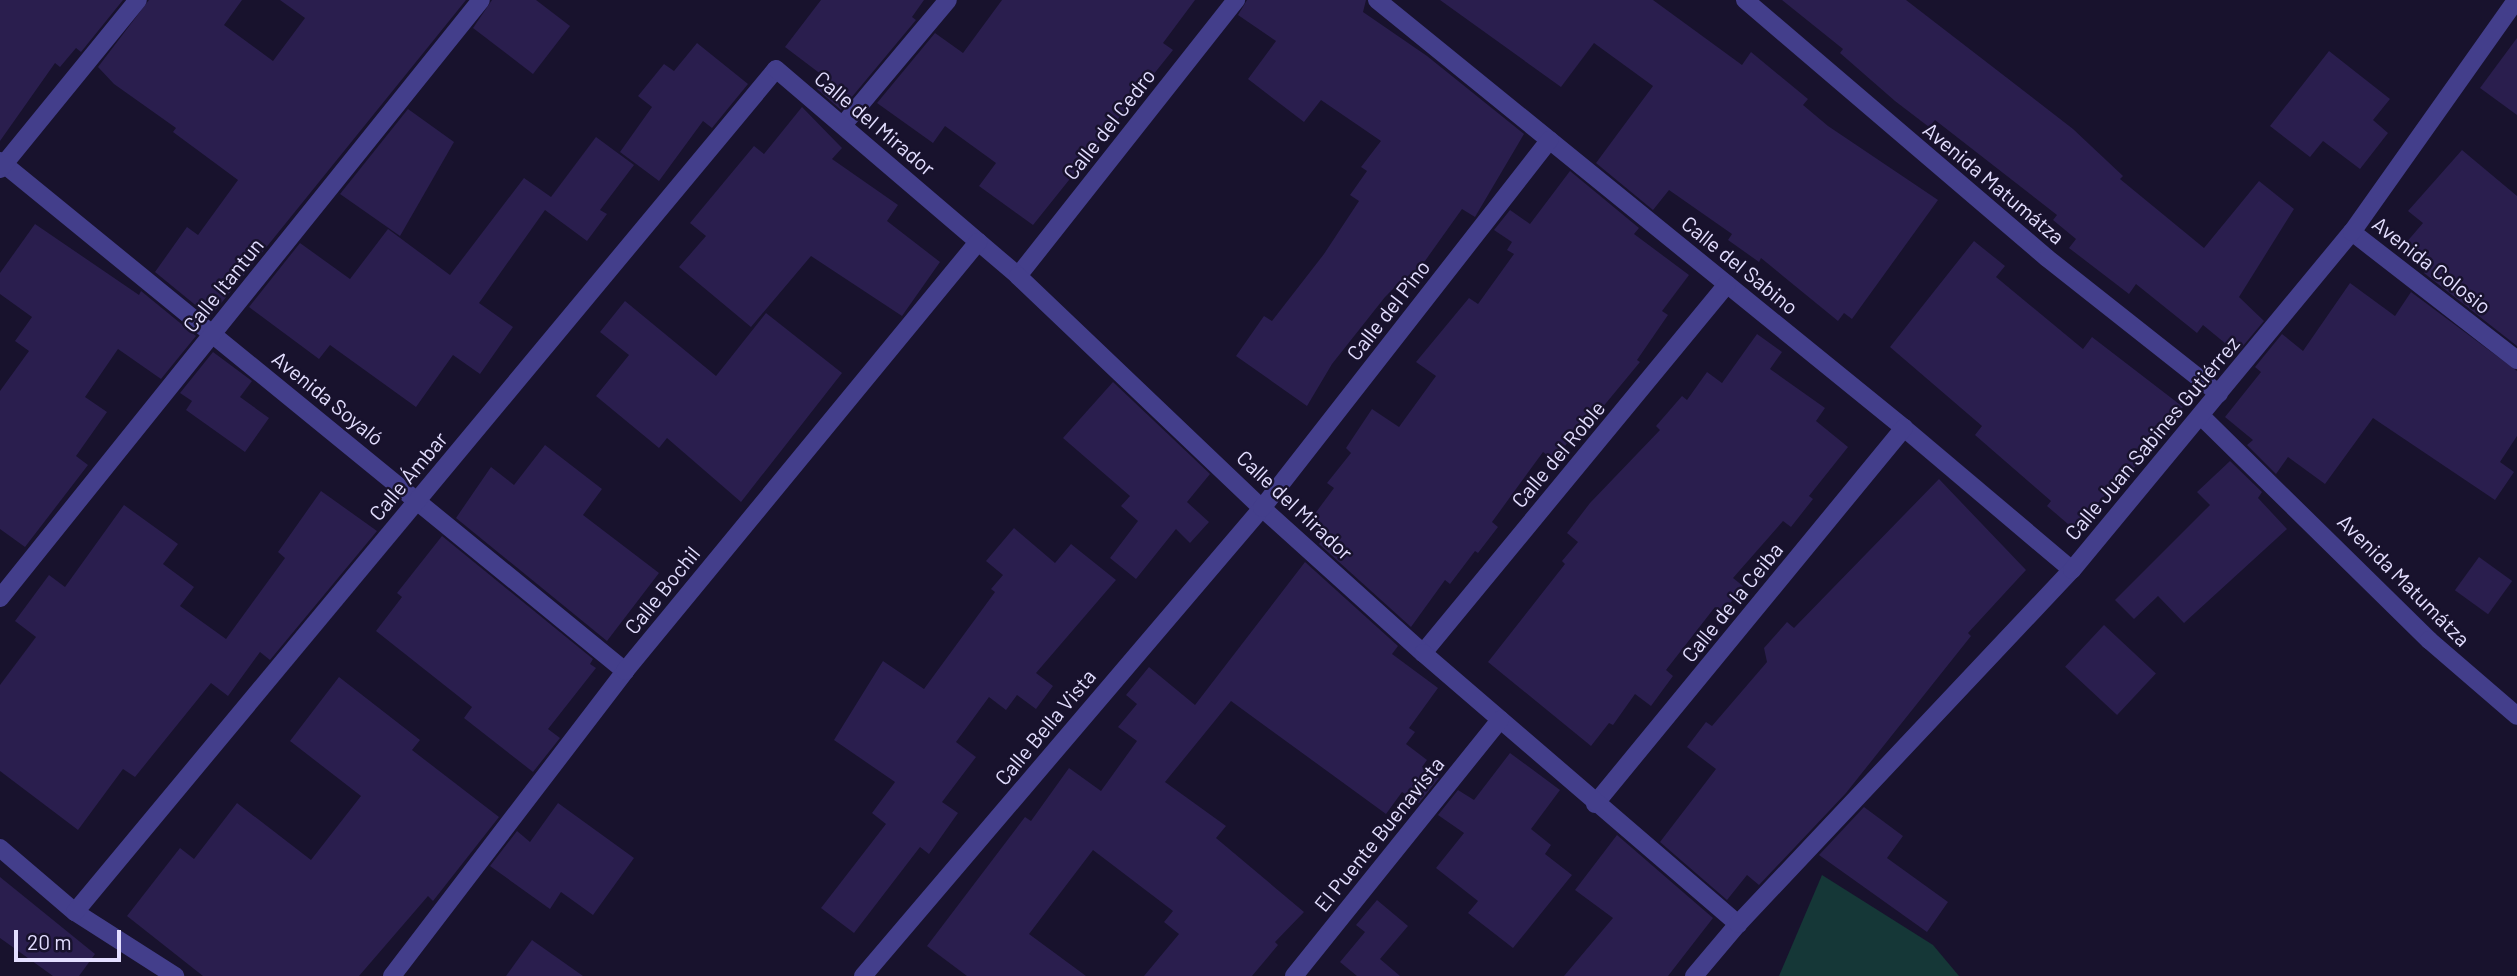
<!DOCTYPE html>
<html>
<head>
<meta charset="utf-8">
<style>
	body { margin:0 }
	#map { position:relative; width:2517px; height:976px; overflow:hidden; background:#18122d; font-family:Barlow,sans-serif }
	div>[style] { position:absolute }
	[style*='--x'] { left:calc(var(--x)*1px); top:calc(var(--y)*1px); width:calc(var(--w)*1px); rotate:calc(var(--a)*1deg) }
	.green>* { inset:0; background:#153737 }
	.building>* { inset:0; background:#2a1e4e; transform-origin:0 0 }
	.street>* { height:18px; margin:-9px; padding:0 9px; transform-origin:9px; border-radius:9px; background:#433e8b }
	span { translate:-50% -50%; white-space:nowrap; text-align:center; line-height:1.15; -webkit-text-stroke:5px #18122d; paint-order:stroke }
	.street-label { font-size:21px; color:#e3deff }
	.scale { position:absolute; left:14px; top:930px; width:107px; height:32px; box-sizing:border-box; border:4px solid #e3deff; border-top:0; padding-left:9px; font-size:21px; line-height:24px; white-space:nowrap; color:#e3deff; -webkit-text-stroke:5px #18122d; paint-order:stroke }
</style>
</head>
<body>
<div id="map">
	<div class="green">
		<div style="clip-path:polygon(1822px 875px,1933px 945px,1959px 976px,1779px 976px)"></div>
	</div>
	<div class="building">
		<div style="clip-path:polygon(0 0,123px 0,81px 52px,76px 48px,60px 67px,55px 63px,0 141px)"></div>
		<div style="clip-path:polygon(149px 0,242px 0,224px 25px,273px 61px,305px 18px,280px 0,466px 0,210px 317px,155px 272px,187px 227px,198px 235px,238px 180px,173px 132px,176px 128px,114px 84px,98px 67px)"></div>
		<div style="clip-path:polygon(492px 0,536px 0,570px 26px,533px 74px,473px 28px)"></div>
		<div style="clip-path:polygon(821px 0,924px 0,912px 17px,916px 20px,841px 110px,817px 89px,826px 78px,785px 47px)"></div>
		<div style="clip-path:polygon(1002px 0,1195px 0,1163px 43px,1173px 50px,1033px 225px,979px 186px,996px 163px,945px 126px,933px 143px,877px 103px,935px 33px,963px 53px)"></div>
		<div style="clip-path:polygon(1247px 0,1366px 0,1363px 12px,1427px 56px,1524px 134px,1475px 217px,1462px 209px,1405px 289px,1398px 284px,1385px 297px,1332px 364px,1307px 406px,1236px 356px,1264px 316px,1272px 321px,1324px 254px,1359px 201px,1350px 195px,1367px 171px,1361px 167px,1381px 141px,1321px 100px,1304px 122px,1248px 79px,1276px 41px,1238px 15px)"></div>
		<div style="clip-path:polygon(1440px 0,1653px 0,1742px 65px,1751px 52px,1808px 99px,1803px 105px,1828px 126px,1938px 200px,1852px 319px,1844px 313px,1838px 321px,1761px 258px,1759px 262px,1728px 240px,1732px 234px,1669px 190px,1653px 210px,1596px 163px,1653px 86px,1594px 43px,1561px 87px)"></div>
		<div style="clip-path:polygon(1782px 0,1906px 0,2073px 129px,2123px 176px,2120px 179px,2204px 248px,2259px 181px,2294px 209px,2239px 297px,2264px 321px,2237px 353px,2203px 325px,2197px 333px,2136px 284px,2129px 294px,2069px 248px,2076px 239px,2053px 220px,2057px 215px,1935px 120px,1929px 127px,1895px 101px,1840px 53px,1843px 49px)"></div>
		<div style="clip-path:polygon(2517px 38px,2517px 115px,2480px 88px)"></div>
		<div style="clip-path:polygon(697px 43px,748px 84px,712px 128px,703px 121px,659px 181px,620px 152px,652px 107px,638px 96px,664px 64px,674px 71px)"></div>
		<div style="clip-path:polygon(2329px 51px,2390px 99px,2373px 120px,2388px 133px,2360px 169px,2323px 141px,2310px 157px,2270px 126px)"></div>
		<div style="clip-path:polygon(802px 107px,842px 148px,832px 159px,898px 205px,887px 221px,940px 262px,902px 316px,811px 256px,751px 327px,679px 267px,706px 236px,690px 223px,754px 146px,764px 154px)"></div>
		<div style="clip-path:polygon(408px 109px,454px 142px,400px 236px,340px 194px)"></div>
		<div style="clip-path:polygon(596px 137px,634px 165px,600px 210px,607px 214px,587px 241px,545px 210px,479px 303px,513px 327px,480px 374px,453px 355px,416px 407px,330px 345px,319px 359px,249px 307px,300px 243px,350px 279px,388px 229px,450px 275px,524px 178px,551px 197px)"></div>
		<div style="clip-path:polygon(2462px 150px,2517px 196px,2517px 346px,2424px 273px,2430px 265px,2405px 244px,2423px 223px,2408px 211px)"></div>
		<div style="clip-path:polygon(1570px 171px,1639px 228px,1634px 234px,1689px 275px,1662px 311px,1668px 315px,1637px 360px,1640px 362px,1597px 414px,1590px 409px,1555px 461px,1543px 452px,1492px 522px,1498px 527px,1478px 553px,1475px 551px,1450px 584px,1445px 580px,1411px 627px,1319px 544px,1328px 532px,1311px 519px,1334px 488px,1327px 483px,1351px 453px,1346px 448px,1372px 409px,1399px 427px,1436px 376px,1416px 362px,1469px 298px,1478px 304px,1514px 254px,1507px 250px,1512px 242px,1494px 230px,1510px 210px,1530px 224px)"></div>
		<div style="clip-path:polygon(35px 224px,139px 295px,141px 291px,196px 336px,161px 379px,118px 349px,85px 397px,107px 412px,76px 456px,88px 465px,25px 547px,0 529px,0 391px,29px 351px,15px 341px,32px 317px,0 294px,0 273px)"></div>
		<div style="clip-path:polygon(1974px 241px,2005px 266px,1996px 277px,2083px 349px,2092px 337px,2183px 407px,2122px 483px,2118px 480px,2075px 530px,2047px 506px,2051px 501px,1975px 435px,1982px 426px,1890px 347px)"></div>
		<div style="clip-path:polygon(2350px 283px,2395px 316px,2411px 292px,2517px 371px,2517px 436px,2500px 462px,2514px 472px,2495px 500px,2373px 418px,2325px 484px,2288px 457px,2276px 474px,2247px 445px,2253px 440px,2225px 417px,2261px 372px,2255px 367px,2282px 334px,2303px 351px)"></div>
		<div style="clip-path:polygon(625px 301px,716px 376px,766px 313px,842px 373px,741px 502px,667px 438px,659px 448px,596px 396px,629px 355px,600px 332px)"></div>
		<div style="clip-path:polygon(1757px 334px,1782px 352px,1770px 369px,1825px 408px,1816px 421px,1848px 447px,1809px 496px,1813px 499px,1791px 527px,1783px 521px,1733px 578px,1743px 586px,1723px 613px,1715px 607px,1666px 670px,1673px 676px,1651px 706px,1635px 694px,1613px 725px,1609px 723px,1591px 746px,1488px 662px,1565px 564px,1562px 561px,1578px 542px,1567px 533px,1590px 503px,1660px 430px,1656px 426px,1682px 396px,1687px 400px,1707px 372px,1722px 383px)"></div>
		<div style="clip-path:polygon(213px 352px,252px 381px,240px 397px,269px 418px,245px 452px,186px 410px,192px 401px,180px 393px)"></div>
		<div style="clip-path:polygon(1113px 382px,1210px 474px,1187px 502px,1209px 522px,1190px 543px,1176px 529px,1136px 579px,1110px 558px,1138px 521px,1121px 506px,1130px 496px,1063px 438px)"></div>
		<div style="clip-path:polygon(545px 445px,602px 489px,583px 515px,659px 573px,607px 641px,456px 518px,491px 467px,514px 485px)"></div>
		<div style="clip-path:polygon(2230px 461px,2262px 492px,2258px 498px,2287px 529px,2184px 623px,2158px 596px,2134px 619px,2115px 600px,2210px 505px,2197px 492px)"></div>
		<div style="clip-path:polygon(1939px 479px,2026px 570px,1968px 633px,1971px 636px,1846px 793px,1759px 885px,1747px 875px,1727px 900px,1660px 842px,1716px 769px,1687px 747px,1706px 722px,1712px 726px,1767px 662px,1764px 648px,1787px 622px,1794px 628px)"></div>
		<div style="clip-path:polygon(321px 491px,377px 531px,270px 660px,260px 652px,228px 696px,211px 683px,135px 777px,123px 769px,78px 830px,0 771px,0 685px,36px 637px,15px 621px,49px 575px,65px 587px,124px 505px,178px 544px,163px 564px,194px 587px,180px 606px,226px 639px,285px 558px,278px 552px)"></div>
		<div style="clip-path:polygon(1014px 528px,1055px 563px,1071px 544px,1116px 580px,1036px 673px,1053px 686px,1036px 709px,1017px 695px,1006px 710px,989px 697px,956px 742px,976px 757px,942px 802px,958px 813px,929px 854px,920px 847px,854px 933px,821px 908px,886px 824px,872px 813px,895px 782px,834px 740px,883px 661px,924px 689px,995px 592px,991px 589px,1003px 575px,986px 561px)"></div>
		<div style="clip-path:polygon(442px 536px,593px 659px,590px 664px,596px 668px,548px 729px,560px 738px,533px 772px,464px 718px,472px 707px,376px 631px,402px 597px,397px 593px)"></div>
		<div style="left:2479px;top:557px;width:41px;height:41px;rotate:36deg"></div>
		<div style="clip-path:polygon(1305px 562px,1398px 646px,1392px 654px,1438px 688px,1409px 728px,1415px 732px,1406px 744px,1427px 760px,1422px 767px,1439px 778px,1419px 803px,1402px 792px,1386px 814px,1231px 701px,1165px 782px,1226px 826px,1216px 838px,1304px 912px,1275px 942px,1278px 945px,1252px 976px,1144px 976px,1179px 934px,1164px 922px,1173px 911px,1093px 850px,1029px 934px,1086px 976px,967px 976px,927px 946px,1025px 817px,1031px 821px,1069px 768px,1101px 791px,1137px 741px,1118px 727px,1137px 704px,1126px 695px,1149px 667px,1195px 705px)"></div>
		<div style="left:2104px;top:625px;width:71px;height:57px;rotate:43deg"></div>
		<div style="clip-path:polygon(339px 677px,420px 740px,412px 750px,499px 817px,433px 901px,428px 896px,359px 976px,203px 976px,127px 916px,180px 848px,194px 859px,237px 803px,311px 860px,361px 796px,290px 741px)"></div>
		<div style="clip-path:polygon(1510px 753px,1560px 790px,1531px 829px,1551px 845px,1545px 854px,1572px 875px,1513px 948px,1468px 913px,1478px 901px,1436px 868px,1464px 833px,1438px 815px,1458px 790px,1474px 800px)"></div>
		<div style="clip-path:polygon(558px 803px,634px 858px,593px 915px,561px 892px,550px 909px,490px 866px,517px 831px,530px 842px)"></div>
		<div style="clip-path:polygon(1864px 807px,1903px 836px,1887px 858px,1948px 902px,1927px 932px,1819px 855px)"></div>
		<div style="clip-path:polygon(1617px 835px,1713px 918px,1668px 976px,1564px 976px,1613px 918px,1575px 890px)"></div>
		<div style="clip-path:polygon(0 877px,95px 954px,79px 976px,53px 976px,0 938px)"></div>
		<div style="clip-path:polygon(1377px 900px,1408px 926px,1380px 959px,1400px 976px,1357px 976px,1340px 962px,1365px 932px,1356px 925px)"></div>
		<div style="clip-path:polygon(532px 940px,583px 976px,506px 976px)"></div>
	</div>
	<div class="street">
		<div style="--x:1377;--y:0;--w:679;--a:39.08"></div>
		<div style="--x:1904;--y:428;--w:220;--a:40.2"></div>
		<div style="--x:1745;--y:0;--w:397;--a:40.5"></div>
		<div style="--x:2047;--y:258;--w:219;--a:38.3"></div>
		<div style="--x:843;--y:125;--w:163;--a:-50"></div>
		<div style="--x:0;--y:161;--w:807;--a:39.21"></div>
		<div style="--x:0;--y:169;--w:218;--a:-50.8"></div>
		<div style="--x:2352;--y:232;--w:209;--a:37.8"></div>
		<div style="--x:1018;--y:276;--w:352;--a:-51.7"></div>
		<div style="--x:2201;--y:416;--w:320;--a:44.5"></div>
		<div style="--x:2429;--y:640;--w:116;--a:40.8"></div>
		<div style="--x:0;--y:598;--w:767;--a:-51.19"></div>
		<div style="--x:1423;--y:653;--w:478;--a:-50.5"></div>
		<div style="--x:1595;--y:804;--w:487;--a:-50.6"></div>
		<div style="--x:0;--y:848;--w:99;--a:40.5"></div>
		<div style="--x:75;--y:912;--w:119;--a:32.6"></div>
		<div style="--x:75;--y:912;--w:1096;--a:-50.25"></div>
		<div style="--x:776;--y:69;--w:318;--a:40.5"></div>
		<div style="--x:1018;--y:276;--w:337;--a:43.6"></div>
		<div style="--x:1262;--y:508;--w:217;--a:42"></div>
		<div style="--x:1423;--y:653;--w:416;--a:40.7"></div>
		<div style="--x:392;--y:976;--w:384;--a:-52.6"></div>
		<div style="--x:625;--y:671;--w:556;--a:-50.55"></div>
		<div style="--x:863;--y:976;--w:615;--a:-49.55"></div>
		<div style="--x:1262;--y:508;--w:467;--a:-52"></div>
		<div style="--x:1294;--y:976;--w:329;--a:-51.2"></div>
		<div style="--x:1694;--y:976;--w:68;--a:-49.8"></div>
		<div style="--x:1738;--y:924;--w:487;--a:-46.7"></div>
		<div style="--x:2072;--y:570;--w:439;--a:-50.4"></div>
		<div style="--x:2352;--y:232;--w:284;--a:-54.7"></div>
	</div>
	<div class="street-label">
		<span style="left:875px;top:123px;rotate:40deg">Calle del Mirador</span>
		<span style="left:1109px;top:124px;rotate:-52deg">Calle del Cedro</span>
		<span style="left:1994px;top:183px;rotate:40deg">Avenida Matumátza</span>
		<span style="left:1740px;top:265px;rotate:39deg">Calle del Sabino</span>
		<span style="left:2432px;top:265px;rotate:38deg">Avenida Colosio</span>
		<span style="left:223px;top:285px;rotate:-51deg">Calle Itantun</span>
		<span style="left:1388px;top:310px;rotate:-52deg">Calle del Pino</span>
		<span style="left:328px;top:398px;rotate:39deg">Avenida Soyaló</span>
		<span style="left:2152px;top:438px;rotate:-50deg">Calle Juan Sabines Gutiérrez</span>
		<span style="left:1558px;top:454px;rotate:-50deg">Calle del Roble</span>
		<span style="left:408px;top:476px;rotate:-50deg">Calle Ámbar</span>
		<span style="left:1295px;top:505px;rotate:43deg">Calle del Mirador</span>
		<span style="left:2404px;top:580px;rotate:45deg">Avenida Matumátza</span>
		<span style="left:662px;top:590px;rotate:-51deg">Calle Bochil</span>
		<span style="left:1732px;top:602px;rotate:-51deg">Calle de la Ceiba</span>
		<span style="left:1045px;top:727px;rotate:-50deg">Calle Bella Vista</span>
		<span style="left:1379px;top:834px;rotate:-51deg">El Puente Buenavista</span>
	</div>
	<div class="scale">20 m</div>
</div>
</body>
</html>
